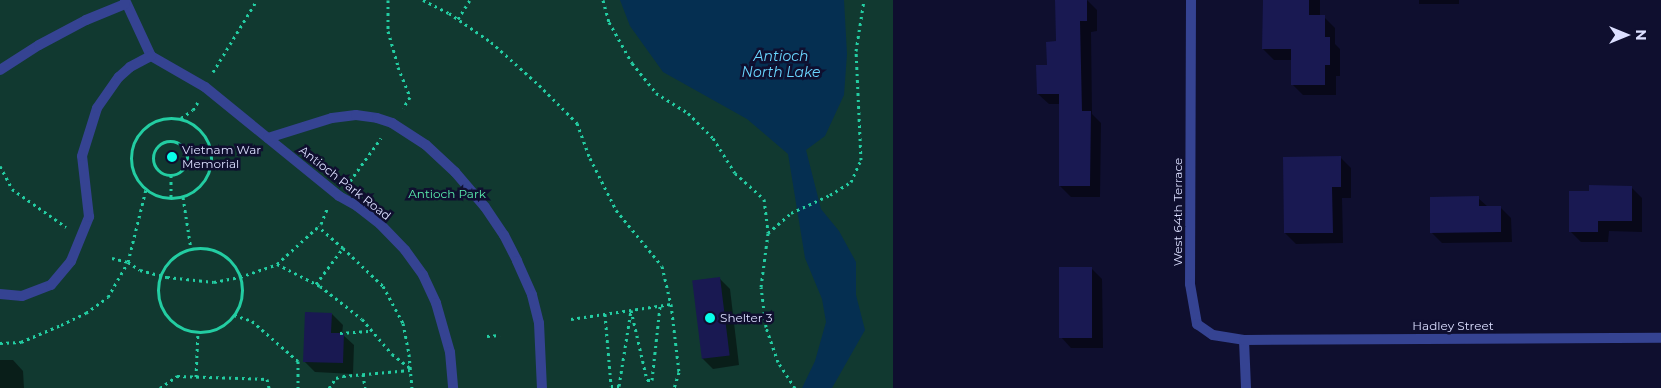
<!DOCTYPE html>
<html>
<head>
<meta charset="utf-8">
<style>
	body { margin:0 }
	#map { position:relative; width:1661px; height:388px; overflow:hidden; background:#0f0f2f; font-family:Montserrat,sans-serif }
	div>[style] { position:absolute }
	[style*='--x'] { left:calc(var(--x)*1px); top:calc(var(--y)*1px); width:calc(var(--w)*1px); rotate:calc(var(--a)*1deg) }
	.green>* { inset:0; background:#113930; transform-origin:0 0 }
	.water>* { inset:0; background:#052f51 }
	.shadow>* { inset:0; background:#0007; transform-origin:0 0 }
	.building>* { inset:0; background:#191952; transform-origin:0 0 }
	.path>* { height:3px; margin-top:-1.5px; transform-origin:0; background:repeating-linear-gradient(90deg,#23cda2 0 2.5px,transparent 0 6.5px) }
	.path>.ring { margin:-1.5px; padding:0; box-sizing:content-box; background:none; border:3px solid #23cda2; border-radius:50% }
	.service>* { height:10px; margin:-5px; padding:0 5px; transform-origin:5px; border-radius:5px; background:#354392 }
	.minor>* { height:10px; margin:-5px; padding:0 5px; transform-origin:5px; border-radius:5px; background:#354392 }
	.dots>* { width:14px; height:14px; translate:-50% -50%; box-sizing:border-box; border:2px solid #0f0f2f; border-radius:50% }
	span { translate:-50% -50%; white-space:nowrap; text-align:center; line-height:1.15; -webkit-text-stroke:5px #0f0f2f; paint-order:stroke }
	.poi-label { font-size:12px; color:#dcdfff }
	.left { translate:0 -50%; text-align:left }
	.street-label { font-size:12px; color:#dcdfff }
	.park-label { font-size:12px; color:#5aedad }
	.water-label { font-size:14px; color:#6ad6ff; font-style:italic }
	.north { position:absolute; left:1601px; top:10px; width:50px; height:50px; -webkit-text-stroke:4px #0f0f2f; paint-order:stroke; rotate:90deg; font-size:14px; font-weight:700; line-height:20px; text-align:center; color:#dcdfff }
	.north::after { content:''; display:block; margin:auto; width:18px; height:22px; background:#dcdfff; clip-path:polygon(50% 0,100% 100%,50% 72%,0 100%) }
</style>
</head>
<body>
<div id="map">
	<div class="green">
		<div style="left:0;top:0;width:893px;height:388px"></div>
	</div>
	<div class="water">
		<div style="clip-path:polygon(620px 0,844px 0,847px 54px,844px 95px,825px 136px,806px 150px,821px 209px,839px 231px,856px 262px,856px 295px,865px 330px,832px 388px,802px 388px,815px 361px,826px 322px,822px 299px,805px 258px,788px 154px,747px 119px,663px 72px,630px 26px)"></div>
	</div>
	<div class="shadow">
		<div style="clip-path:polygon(1056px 0,1087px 0,1097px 10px,1097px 31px,1091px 32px,1092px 114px,1101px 123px,1100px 197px,1071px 197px,1060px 186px,1061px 104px,1049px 104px,1038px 94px,1057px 43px)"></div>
		<div style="clip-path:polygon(1264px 0,1320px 0,1320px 17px,1324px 17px,1335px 28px,1335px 44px,1340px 49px,1340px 76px,1336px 76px,1336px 95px,1303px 95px,1292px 84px,1292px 60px,1274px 60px,1263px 49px)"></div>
		<div style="left:1419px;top:0;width:40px;height:4px"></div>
		<div style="clip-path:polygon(1340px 157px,1351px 168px,1351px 198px,1342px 198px,1343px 243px,1296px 244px,1285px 233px)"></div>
		<div style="clip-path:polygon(1631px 187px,1642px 198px,1642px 232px,1609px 231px,1608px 242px,1581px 242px,1570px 231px)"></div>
		<div style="clip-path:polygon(1478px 198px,1488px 207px,1500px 207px,1511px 218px,1512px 242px,1442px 243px,1431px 232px)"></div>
		<div style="clip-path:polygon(1091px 268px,1102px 279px,1103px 348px,1071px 348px,1061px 337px)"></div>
		<div style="clip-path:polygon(719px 278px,730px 289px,739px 365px,713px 369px,702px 358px)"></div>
		<div style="clip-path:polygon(332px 314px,343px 325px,342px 334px,354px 345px,353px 374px,315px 372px,304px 361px)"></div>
		<div style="clip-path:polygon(0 360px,13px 360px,23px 371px,24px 388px,0 388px)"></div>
	</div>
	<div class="building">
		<div style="clip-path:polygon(1055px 0,1087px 0,1087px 21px,1080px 21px,1082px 111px,1091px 111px,1090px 186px,1059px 186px,1059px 94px,1037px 94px,1036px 65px,1047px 65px,1046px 42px,1056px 41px)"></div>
		<div style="clip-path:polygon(1263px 0,1309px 0,1309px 15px,1325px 15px,1325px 37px,1330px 37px,1330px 65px,1325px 65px,1325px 85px,1291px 85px,1291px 49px,1262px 49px)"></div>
		<div style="clip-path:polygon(1341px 156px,1341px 187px,1332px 187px,1333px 233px,1284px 233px,1283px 157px)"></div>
		<div style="clip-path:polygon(1589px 185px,1632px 186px,1632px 221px,1598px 221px,1598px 232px,1569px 232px,1569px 191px,1589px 191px)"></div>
		<div style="clip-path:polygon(1479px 196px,1479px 206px,1501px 206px,1501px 232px,1430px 233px,1430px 197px)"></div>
		<div style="left:1059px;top:267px;width:33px;height:71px"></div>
		<div style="left:720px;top:277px;width:79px;height:28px;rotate:83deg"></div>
		<div style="clip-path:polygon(305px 312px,332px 313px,331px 333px,344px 333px,343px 363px,303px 362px)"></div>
	</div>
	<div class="path">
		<div style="--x:388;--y:0;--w:31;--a:90"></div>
		<div style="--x:388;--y:31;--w:37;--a:74"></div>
		<div style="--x:398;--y:67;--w:32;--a:68"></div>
		<div style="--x:410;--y:97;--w:13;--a:122"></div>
		<div style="--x:423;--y:0;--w:29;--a:27"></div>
		<div style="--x:449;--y:13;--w:51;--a:34.6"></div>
		<div style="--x:491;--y:42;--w:64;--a:41.9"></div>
		<div style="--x:539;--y:85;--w:54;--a:45"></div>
		<div style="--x:577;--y:123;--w:37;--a:70"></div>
		<div style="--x:590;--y:158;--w:58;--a:63.4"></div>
		<div style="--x:616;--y:210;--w:72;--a:50.6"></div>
		<div style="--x:662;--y:266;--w:39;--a:77"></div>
		<div style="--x:671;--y:304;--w:68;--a:83.3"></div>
		<div style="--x:679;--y:372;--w:17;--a:107"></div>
		<div style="--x:603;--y:0;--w:23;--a:75"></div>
		<div style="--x:609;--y:22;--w:47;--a:60.7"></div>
		<div style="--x:632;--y:63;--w:38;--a:51"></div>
		<div style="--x:656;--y:93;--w:38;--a:32"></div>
		<div style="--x:688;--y:113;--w:35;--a:45"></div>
		<div style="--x:713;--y:138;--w:41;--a:57.8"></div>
		<div style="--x:735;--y:173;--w:39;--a:42"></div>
		<div style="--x:764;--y:199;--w:34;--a:83"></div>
		<div style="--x:458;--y:19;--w:22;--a:-58"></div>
		<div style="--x:213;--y:72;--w:84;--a:-58.6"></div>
		<div class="ring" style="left:131px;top:118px;width:77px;height:77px"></div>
		<div style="--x:181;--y:118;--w:14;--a:-34"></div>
		<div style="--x:193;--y:110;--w:9;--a:-58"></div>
		<div class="ring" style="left:153px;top:141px;width:31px;height:31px"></div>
		<div style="--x:0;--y:166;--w:26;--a:62"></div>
		<div style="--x:12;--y:189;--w:66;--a:35.1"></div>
		<div style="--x:171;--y:175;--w:23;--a:90"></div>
		<div style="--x:350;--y:181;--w:53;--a:-54.2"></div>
		<div style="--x:183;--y:197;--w:53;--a:81.3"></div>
		<div style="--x:343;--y:248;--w:55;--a:43.5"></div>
		<div style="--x:383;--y:286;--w:42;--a:61.6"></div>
		<div style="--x:403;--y:323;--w:32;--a:79"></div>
		<div style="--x:409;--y:354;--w:34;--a:85"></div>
		<div class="ring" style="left:158px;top:248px;width:81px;height:81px"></div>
		<div style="--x:112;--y:258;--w:16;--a:14"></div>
		<div style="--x:128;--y:262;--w:14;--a:34"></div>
		<div style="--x:140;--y:270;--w:28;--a:15"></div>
		<div style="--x:167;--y:277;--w:47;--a:6.1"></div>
		<div style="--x:214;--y:282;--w:26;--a:-11"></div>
		<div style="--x:240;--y:277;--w:39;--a:-19"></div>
		<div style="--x:277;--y:264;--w:59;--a:-42.3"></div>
		<div style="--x:321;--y:224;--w:16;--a:-68"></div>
		<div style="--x:277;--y:264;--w:48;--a:27.1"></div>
		<div style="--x:320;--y:286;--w:53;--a:38.2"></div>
		<div style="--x:362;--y:319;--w:46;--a:49.4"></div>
		<div style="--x:392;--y:354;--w:24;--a:38"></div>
		<div style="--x:316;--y:284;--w:45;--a:-53.1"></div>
		<div style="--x:343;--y:248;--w:33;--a:-139"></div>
		<div style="--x:605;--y:314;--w:72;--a:85.2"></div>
		<div style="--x:611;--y:386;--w:8;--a:0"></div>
		<div style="--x:619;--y:386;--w:77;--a:-81"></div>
		<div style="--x:631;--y:310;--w:72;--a:77.1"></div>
		<div style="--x:647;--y:380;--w:5;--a:0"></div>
		<div style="--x:652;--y:380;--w:74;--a:-83.8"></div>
		<div style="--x:234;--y:315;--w:19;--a:18"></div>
		<div style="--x:252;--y:321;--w:61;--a:41"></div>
		<div style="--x:298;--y:361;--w:27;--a:90"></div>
		<div style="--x:571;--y:319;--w:101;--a:-8.5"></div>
		<div style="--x:340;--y:333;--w:32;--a:-4"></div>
		<div style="--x:487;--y:336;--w:13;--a:-4"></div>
		<div style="--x:0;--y:343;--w:21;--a:-3"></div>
		<div style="--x:21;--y:342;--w:43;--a:-23"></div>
		<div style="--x:61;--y:325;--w:28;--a:-26"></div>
		<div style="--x:86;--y:313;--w:27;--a:-36"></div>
		<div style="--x:108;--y:297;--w:40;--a:-60.3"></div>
		<div style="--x:128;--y:262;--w:75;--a:-76.1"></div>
		<div style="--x:363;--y:374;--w:14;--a:82"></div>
		<div style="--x:196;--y:377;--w:45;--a:-87.5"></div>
		<div style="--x:160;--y:388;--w:21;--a:-35"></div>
		<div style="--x:177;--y:376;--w:90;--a:1.9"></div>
		<div style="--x:267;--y:379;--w:9;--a:77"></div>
		<div style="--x:329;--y:388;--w:12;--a:-55"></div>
		<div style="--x:336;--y:378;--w:7;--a:-16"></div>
		<div style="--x:343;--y:376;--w:67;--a:-5.1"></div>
		<div style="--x:795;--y:388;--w:31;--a:-123"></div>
		<div style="--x:778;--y:362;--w:37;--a:-109"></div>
		<div style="--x:766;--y:327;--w:40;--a:-97.1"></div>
		<div style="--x:761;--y:287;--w:54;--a:-82.6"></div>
		<div style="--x:768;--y:233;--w:30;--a:-41"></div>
		<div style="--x:791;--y:213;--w:43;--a:-24.8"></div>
		<div style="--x:830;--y:195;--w:25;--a:-32"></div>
		<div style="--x:851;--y:182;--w:24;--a:-66"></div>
		<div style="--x:861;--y:160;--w:109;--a:-92.6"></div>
		<div style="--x:856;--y:51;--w:52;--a:-81.1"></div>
	</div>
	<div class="service">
		<div style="--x:125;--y:0;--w:62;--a:65.1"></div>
		<div style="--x:151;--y:56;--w:62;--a:29.9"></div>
		<div style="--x:205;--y:87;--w:173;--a:39.1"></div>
		<div style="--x:339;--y:196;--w:21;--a:29"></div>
		<div style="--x:357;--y:206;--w:29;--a:38"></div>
		<div style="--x:380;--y:224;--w:36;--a:46"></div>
		<div style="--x:405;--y:250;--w:31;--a:54"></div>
		<div style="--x:423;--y:275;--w:31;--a:65"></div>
		<div style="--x:436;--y:303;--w:51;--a:74.1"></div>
		<div style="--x:450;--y:352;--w:36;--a:85"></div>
		<div style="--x:0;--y:70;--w:46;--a:-32.7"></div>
		<div style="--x:39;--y:45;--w:53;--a:-28"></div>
		<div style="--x:86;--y:20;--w:42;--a:-22.3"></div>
		<div style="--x:268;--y:138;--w:67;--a:-17.4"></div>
		<div style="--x:332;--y:118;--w:24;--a:-7"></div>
		<div style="--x:356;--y:115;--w:21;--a:8"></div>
		<div style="--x:377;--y:118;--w:16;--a:18"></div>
		<div style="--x:392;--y:123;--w:40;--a:32.9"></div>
		<div style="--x:426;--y:145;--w:40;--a:43"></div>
		<div style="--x:455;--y:172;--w:46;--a:49.4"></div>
		<div style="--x:485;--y:207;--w:34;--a:56"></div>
		<div style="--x:504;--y:235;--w:29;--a:63"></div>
		<div style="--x:517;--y:261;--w:37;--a:66"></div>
		<div style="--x:532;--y:295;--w:29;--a:76"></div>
		<div style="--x:539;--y:323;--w:65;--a:87.4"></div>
		<div style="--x:0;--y:294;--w:22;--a:5"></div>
		<div style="--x:22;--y:296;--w:31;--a:-21"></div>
		<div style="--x:51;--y:285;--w:31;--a:-50"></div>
		<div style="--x:71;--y:261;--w:48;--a:-67.8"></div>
		<div style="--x:89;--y:217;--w:61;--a:-96.5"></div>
		<div style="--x:82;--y:156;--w:50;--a:-72.6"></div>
		<div style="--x:97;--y:108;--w:38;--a:-55"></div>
		<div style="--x:119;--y:77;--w:15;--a:-42"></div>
		<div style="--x:130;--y:67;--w:24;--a:-28"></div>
	</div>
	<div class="minor">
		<div style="--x:1191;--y:0;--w:284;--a:90.2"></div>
		<div style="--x:1190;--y:284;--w:41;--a:80.1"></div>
		<div style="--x:1197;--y:324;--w:19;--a:35"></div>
		<div style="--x:1213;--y:335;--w:31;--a:9"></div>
		<div style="--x:1244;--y:340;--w:48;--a:87.6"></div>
		<div style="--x:1244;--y:340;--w:417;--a:-0.3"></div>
	</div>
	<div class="dots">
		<div style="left:172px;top:157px;background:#08ffe9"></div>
		<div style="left:710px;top:318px;background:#08ffe9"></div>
	</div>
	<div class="poi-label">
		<span class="left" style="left:182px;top:157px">Vietnam War<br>Memorial</span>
		<span class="left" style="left:720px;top:318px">Shelter 3</span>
	</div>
	<div class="street-label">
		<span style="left:345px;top:183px;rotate:38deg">Antioch Park Road</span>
		<span style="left:1178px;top:212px;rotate:-90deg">West 64th Terrace</span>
		<span style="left:1453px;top:326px">Hadley Street</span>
	</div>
	<div class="park-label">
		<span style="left:447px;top:194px">Antioch Park</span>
	</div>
	<div class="water-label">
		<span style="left:781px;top:64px">Antioch<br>North Lake</span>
	</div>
	<div class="north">N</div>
</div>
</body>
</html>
